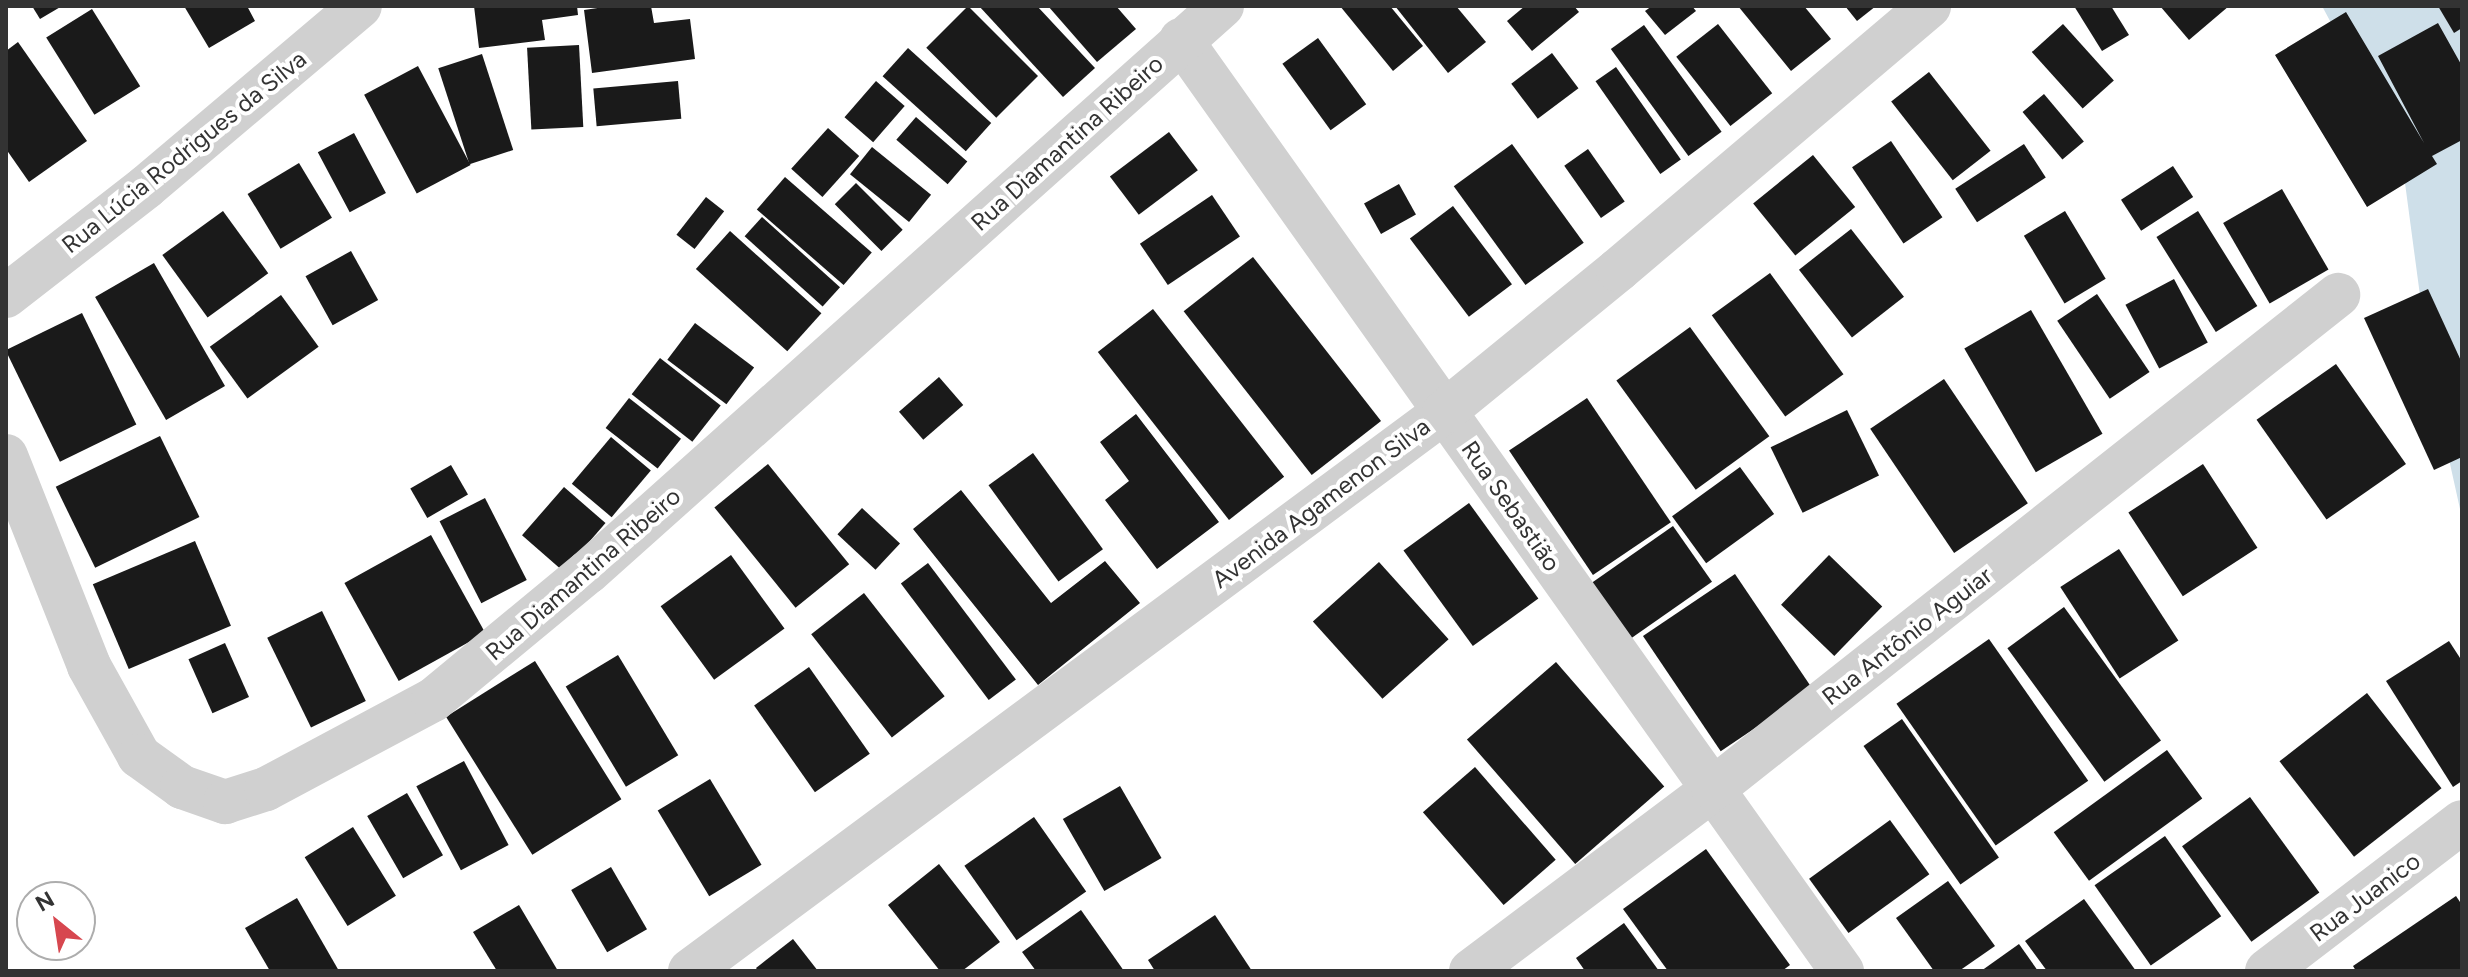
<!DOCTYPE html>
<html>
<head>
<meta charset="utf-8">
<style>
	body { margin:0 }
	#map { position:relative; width:2468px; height:977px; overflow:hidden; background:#fff; font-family:Figtree,sans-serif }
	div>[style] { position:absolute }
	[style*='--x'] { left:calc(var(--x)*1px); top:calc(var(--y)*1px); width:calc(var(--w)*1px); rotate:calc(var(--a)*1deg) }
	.water>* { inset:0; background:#cedfe9 }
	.building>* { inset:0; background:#1a1a1a; transform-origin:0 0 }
	.minor>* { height:44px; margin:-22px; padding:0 22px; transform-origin:22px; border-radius:22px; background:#d0d0d0 }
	span { translate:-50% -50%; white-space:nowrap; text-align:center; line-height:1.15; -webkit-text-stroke:8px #fff; paint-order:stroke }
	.street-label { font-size:24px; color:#333 }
	.frame { position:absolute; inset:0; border:8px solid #333; pointer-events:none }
	.north { position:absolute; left:16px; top:881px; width:80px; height:80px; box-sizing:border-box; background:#fff; border:2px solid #adadad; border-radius:50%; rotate:330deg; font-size:22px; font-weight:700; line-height:32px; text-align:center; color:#333 }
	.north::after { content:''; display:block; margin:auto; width:28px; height:36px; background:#d7474f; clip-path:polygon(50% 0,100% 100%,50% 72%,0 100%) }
</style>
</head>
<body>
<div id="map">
	<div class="water">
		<div style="clip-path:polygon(2322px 6px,2462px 6px,2462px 518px,2431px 378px,2401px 153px)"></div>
	</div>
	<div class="building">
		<div style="clip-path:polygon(32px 6px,62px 6px,40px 19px)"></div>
		<div style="clip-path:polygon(184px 6px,247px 6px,255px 21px,209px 48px)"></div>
		<div style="clip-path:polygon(474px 6px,577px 6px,578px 15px,542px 20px,545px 40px,479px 48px)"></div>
		<div style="clip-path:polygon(611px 6px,651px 6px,654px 23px,690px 19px,695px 59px,592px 73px,584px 10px)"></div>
		<div style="left:968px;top:6px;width:99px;height:59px;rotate:45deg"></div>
		<div style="clip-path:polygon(979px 6px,1037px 6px,1095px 68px,1063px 97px)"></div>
		<div style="clip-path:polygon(1048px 6px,1116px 6px,1136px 29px,1097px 62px)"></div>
		<div style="clip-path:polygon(1340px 6px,1390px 6px,1423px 46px,1393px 71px)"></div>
		<div style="clip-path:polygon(1395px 6px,1456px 6px,1486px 42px,1448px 73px)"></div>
		<div style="clip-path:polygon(1525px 6px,1574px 6px,1579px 12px,1532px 51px,1507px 21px)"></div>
		<div style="clip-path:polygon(1652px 6px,1692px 6px,1696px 11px,1665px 35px,1645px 11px)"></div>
		<div style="clip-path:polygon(1738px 6px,1804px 6px,1831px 39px,1791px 71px)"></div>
		<div style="clip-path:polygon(1845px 6px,1876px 6px,1857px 21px)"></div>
		<div style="clip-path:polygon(2074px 6px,2111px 6px,2129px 35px,2102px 51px)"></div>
		<div style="clip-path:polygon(2160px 6px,2229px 6px,2189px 40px)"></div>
		<div style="clip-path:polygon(2438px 6px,2462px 6px,2462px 28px,2454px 33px)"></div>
		<div style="left:92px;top:9px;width:91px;height:54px;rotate:58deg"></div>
		<div style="clip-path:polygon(2346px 12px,2424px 143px,2378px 56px,2438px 23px,2462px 66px,2462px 140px,2432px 156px,2437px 164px,2367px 207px,2275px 55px)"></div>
		<div style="left:1718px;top:24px;width:88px;height:53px;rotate:52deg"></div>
		<div style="left:2063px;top:24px;width:76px;height:42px;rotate:48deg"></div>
		<div style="left:1644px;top:25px;width:132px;height:41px;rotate:54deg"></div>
		<div style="left:1318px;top:38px;width:82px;height:44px;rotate:54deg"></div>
		<div style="clip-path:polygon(18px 42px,87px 141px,29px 182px,6px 149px,6px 51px)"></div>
		<div style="left:579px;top:45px;width:82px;height:52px;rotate:87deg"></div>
		<div style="left:908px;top:48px;width:112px;height:38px;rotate:42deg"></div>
		<div style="left:1552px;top:53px;width:44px;height:51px;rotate:53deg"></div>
		<div style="left:482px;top:54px;width:101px;height:46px;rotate:72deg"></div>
		<div style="left:418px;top:66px;width:112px;height:61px;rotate:62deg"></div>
		<div style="left:1616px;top:67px;width:113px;height:25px;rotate:55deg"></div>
		<div style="left:1929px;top:72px;width:100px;height:48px;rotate:52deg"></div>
		<div style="left:678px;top:81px;width:38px;height:85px;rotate:85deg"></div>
		<div style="left:876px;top:81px;width:38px;height:48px;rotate:41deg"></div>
		<div style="left:2044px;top:94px;width:62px;height:28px;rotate:50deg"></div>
		<div style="left:916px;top:117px;width:68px;height:30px;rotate:41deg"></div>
		<div style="left:828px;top:128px;width:42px;height:55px;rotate:42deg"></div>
		<div style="left:1169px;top:132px;width:48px;height:74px;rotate:53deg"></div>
		<div style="left:354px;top:133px;width:68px;height:41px;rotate:62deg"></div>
		<div style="left:1891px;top:141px;width:92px;height:47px;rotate:56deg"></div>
		<div style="left:1512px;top:144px;width:122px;height:72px;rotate:54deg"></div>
		<div style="left:2024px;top:144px;width:40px;height:82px;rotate:57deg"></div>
		<div style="left:872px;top:147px;width:76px;height:35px;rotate:39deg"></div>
		<div style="left:1588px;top:149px;width:64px;height:29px;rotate:55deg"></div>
		<div style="left:1813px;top:155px;width:67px;height:77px;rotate:51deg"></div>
		<div style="left:299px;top:163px;width:64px;height:60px;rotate:59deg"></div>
		<div style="left:2173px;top:166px;width:37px;height:62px;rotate:57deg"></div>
		<div style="left:785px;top:177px;width:115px;height:43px;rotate:41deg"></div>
		<div style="left:856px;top:183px;width:66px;height:30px;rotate:45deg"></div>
		<div style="left:1399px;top:184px;width:35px;height:40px;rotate:61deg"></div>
		<div style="left:2282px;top:189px;width:93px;height:68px;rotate:60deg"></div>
		<div style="left:1212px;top:195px;width:50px;height:87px;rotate:56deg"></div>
		<div style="left:706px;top:197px;width:23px;height:48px;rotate:38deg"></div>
		<div style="left:1453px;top:206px;width:98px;height:54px;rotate:53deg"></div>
		<div style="left:223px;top:211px;width:77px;height:75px;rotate:54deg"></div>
		<div style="left:2065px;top:211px;width:79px;height:48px;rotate:59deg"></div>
		<div style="left:2198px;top:211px;width:112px;height:49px;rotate:58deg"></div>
		<div style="left:762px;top:217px;width:105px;height:26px;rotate:42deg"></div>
		<div style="left:1851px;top:229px;width:86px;height:66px;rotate:52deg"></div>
		<div style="left:730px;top:231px;width:123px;height:51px;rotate:42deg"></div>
		<div style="left:351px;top:251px;width:56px;height:52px;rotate:61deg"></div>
		<div style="left:1253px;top:257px;width:208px;height:88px;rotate:52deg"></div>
		<div style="left:154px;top:263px;width:142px;height:68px;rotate:60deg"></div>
		<div style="left:1770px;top:273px;width:125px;height:72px;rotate:54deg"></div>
		<div style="left:2174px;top:279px;width:72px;height:55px;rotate:62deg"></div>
		<div style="clip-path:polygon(2428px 289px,2462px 363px,2462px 457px,2434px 470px,2364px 318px)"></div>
		<div style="left:2097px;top:294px;width:94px;height:48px;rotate:56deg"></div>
		<div style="left:281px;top:295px;width:64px;height:88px;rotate:54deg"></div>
		<div style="left:1153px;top:309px;width:213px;height:70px;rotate:52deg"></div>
		<div style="left:2031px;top:310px;width:143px;height:77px;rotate:60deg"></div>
		<div style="left:82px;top:313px;width:124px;height:85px;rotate:64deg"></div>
		<div style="left:695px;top:323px;width:74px;height:46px;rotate:37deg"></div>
		<div style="left:1690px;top:327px;width:135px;height:91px;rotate:54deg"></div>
		<div style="left:660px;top:358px;width:77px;height:46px;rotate:38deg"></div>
		<div style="left:2336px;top:364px;width:122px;height:97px;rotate:55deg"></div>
		<div style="left:939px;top:377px;width:37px;height:53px;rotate:49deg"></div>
		<div style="left:1944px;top:379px;width:150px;height:89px;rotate:56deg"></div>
		<div style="left:629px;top:398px;width:66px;height:38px;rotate:38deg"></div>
		<div style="left:1587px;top:398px;width:150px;height:94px;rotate:56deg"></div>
		<div style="left:1847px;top:410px;width:73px;height:85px;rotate:64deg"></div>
		<div style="clip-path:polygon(1136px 414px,1219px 522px,1157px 569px,1105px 500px,1129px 481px,1100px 442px)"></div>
		<div style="left:160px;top:436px;width:90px;height:116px;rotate:64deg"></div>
		<div style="left:611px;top:437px;width:52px;height:61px;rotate:40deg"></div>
		<div style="left:1033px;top:453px;width:119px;height:55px;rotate:54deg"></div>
		<div style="left:768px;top:464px;width:129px;height:69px;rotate:51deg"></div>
		<div style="left:2203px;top:464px;width:100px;height:89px;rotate:57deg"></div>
		<div style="left:451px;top:465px;width:34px;height:47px;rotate:60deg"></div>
		<div style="left:1740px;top:467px;width:58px;height:84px;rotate:54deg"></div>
		<div style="left:564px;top:487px;width:55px;height:64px;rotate:41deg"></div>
		<div style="clip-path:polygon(961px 490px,1051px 603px,1105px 561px,1140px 603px,1038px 685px,913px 529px)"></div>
		<div style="left:485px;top:498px;width:92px;height:51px;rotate:63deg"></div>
		<div style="left:1469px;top:503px;width:118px;height:81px;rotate:54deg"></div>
		<div style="left:862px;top:508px;width:52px;height:36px;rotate:43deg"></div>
		<div style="left:1673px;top:526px;width:68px;height:110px;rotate:55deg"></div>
		<div style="left:431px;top:535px;width:112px;height:99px;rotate:61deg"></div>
		<div style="left:195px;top:541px;width:92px;height:111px;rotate:67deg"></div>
		<div style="left:2119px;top:549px;width:109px;height:70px;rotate:57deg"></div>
		<div style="left:731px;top:555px;width:91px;height:87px;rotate:54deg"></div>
		<div style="left:1829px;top:555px;width:74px;height:69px;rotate:44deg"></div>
		<div style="left:1379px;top:562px;width:104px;height:89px;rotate:48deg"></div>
		<div style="left:928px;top:563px;width:146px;height:34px;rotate:53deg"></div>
		<div style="left:1735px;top:574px;width:139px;height:111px;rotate:56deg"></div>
		<div style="left:864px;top:593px;width:131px;height:67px;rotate:52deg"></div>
		<div style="left:2064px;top:607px;width:165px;height:70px;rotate:54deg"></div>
		<div style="left:322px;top:611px;width:100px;height:61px;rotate:64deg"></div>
		<div style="left:1989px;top:639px;width:173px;height:113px;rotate:55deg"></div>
		<div style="clip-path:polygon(2449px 641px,2462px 661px,2462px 781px,2453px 787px,2386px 681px)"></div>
		<div style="left:225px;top:643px;width:59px;height:40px;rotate:66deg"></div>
		<div style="left:618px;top:655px;width:117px;height:61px;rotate:59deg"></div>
		<div style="left:535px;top:661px;width:163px;height:105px;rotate:58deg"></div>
		<div style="left:1556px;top:662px;width:165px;height:118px;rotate:49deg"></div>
		<div style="left:809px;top:667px;width:106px;height:67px;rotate:55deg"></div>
		<div style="left:2367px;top:693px;width:121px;height:111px;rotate:52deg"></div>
		<div style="left:1902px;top:719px;width:169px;height:47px;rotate:55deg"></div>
		<div style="left:2167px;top:750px;width:60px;height:140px;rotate:54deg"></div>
		<div style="left:464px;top:761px;width:95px;height:54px;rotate:62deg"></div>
		<div style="left:1475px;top:767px;width:123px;height:69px;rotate:49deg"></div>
		<div style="left:710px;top:779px;width:100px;height:61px;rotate:59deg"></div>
		<div style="left:1120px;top:786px;width:83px;height:66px;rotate:60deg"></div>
		<div style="left:407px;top:793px;width:72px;height:46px;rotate:60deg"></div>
		<div style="left:2250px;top:797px;width:118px;height:84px;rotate:54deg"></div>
		<div style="left:1034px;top:817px;width:91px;height:85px;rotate:55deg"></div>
		<div style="left:1890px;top:820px;width:67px;height:100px;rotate:54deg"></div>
		<div style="left:353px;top:827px;width:81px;height:57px;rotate:58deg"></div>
		<div style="left:2165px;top:836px;width:98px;height:86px;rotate:55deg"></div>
		<div style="clip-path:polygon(1706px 849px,1790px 965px,1782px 971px,1668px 971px,1623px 909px)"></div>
		<div style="clip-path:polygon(939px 864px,1000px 942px,962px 971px,940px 971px,888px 905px)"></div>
		<div style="left:611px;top:867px;width:72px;height:46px;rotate:60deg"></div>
		<div style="clip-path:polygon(1948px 881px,1995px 946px,1959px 971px,1934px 971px,1896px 918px)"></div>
		<div style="clip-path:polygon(2456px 896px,2462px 905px,2462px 971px,2356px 971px,2353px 966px)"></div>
		<div style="clip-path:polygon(297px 898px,339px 971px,270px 971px,245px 928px)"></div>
		<div style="clip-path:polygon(2084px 899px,2136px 971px,2047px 971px,2025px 941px)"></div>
		<div style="clip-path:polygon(519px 905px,558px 971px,497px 971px,473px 932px)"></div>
		<div style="clip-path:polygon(1081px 910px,1124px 971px,1036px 971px,1022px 952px)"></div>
		<div style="clip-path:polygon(1215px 915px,1252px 971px,1155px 971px,1148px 960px)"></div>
		<div style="clip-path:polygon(1624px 923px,1659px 971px,1585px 971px,1576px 958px)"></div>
		<div style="clip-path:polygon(793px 939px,818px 971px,758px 971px,756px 968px)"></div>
		<div style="clip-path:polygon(2019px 944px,2038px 971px,1981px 971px)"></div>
	</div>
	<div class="minor">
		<div style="--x:1181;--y:40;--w:1142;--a:54.63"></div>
		<div style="--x:6;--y:296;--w:177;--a:-37.9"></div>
		<div style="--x:146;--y:187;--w:280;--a:-40.2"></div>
		<div style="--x:6;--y:456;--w:226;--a:68.4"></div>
		<div style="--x:89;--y:666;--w:103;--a:60.9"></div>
		<div style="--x:139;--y:756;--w:53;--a:35.8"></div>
		<div style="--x:182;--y:787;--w:46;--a:19.2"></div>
		<div style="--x:225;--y:802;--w:43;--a:-17.6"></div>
		<div style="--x:266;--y:789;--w:189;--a:-28.1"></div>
		<div style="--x:433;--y:700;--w:201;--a:-39.6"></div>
		<div style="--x:588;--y:572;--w:850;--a:-41.76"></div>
		<div style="--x:690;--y:971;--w:939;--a:-36.55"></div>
		<div style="--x:1444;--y:412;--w:225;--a:-39.2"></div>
		<div style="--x:1618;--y:270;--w:408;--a:-40.3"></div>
		<div style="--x:1471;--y:971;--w:303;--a:-36.9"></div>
		<div style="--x:1713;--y:789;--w:797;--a:-38.32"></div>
		<div style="--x:2267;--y:971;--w:245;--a:-37.4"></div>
	</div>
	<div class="street-label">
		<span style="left:1067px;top:143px;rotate:-42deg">Rua Diamantina Ribeiro</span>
		<span style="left:184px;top:152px;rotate:-39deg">Rua Lúcia Rodrigues da Silva</span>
		<span style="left:1321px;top:503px;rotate:-37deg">Avenida Agamenon Silva</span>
		<span style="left:1511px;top:506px;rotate:55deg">Rua Sebastião</span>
		<span style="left:583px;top:574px;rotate:-41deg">Rua Diamantina Ribeiro</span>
		<span style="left:1907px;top:636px;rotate:-38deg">Rua Antônio Aguiar</span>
		<span style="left:2365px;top:897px;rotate:-37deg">Rua Juanico</span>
	</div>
	<div class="frame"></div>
	<div class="north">N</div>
</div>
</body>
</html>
